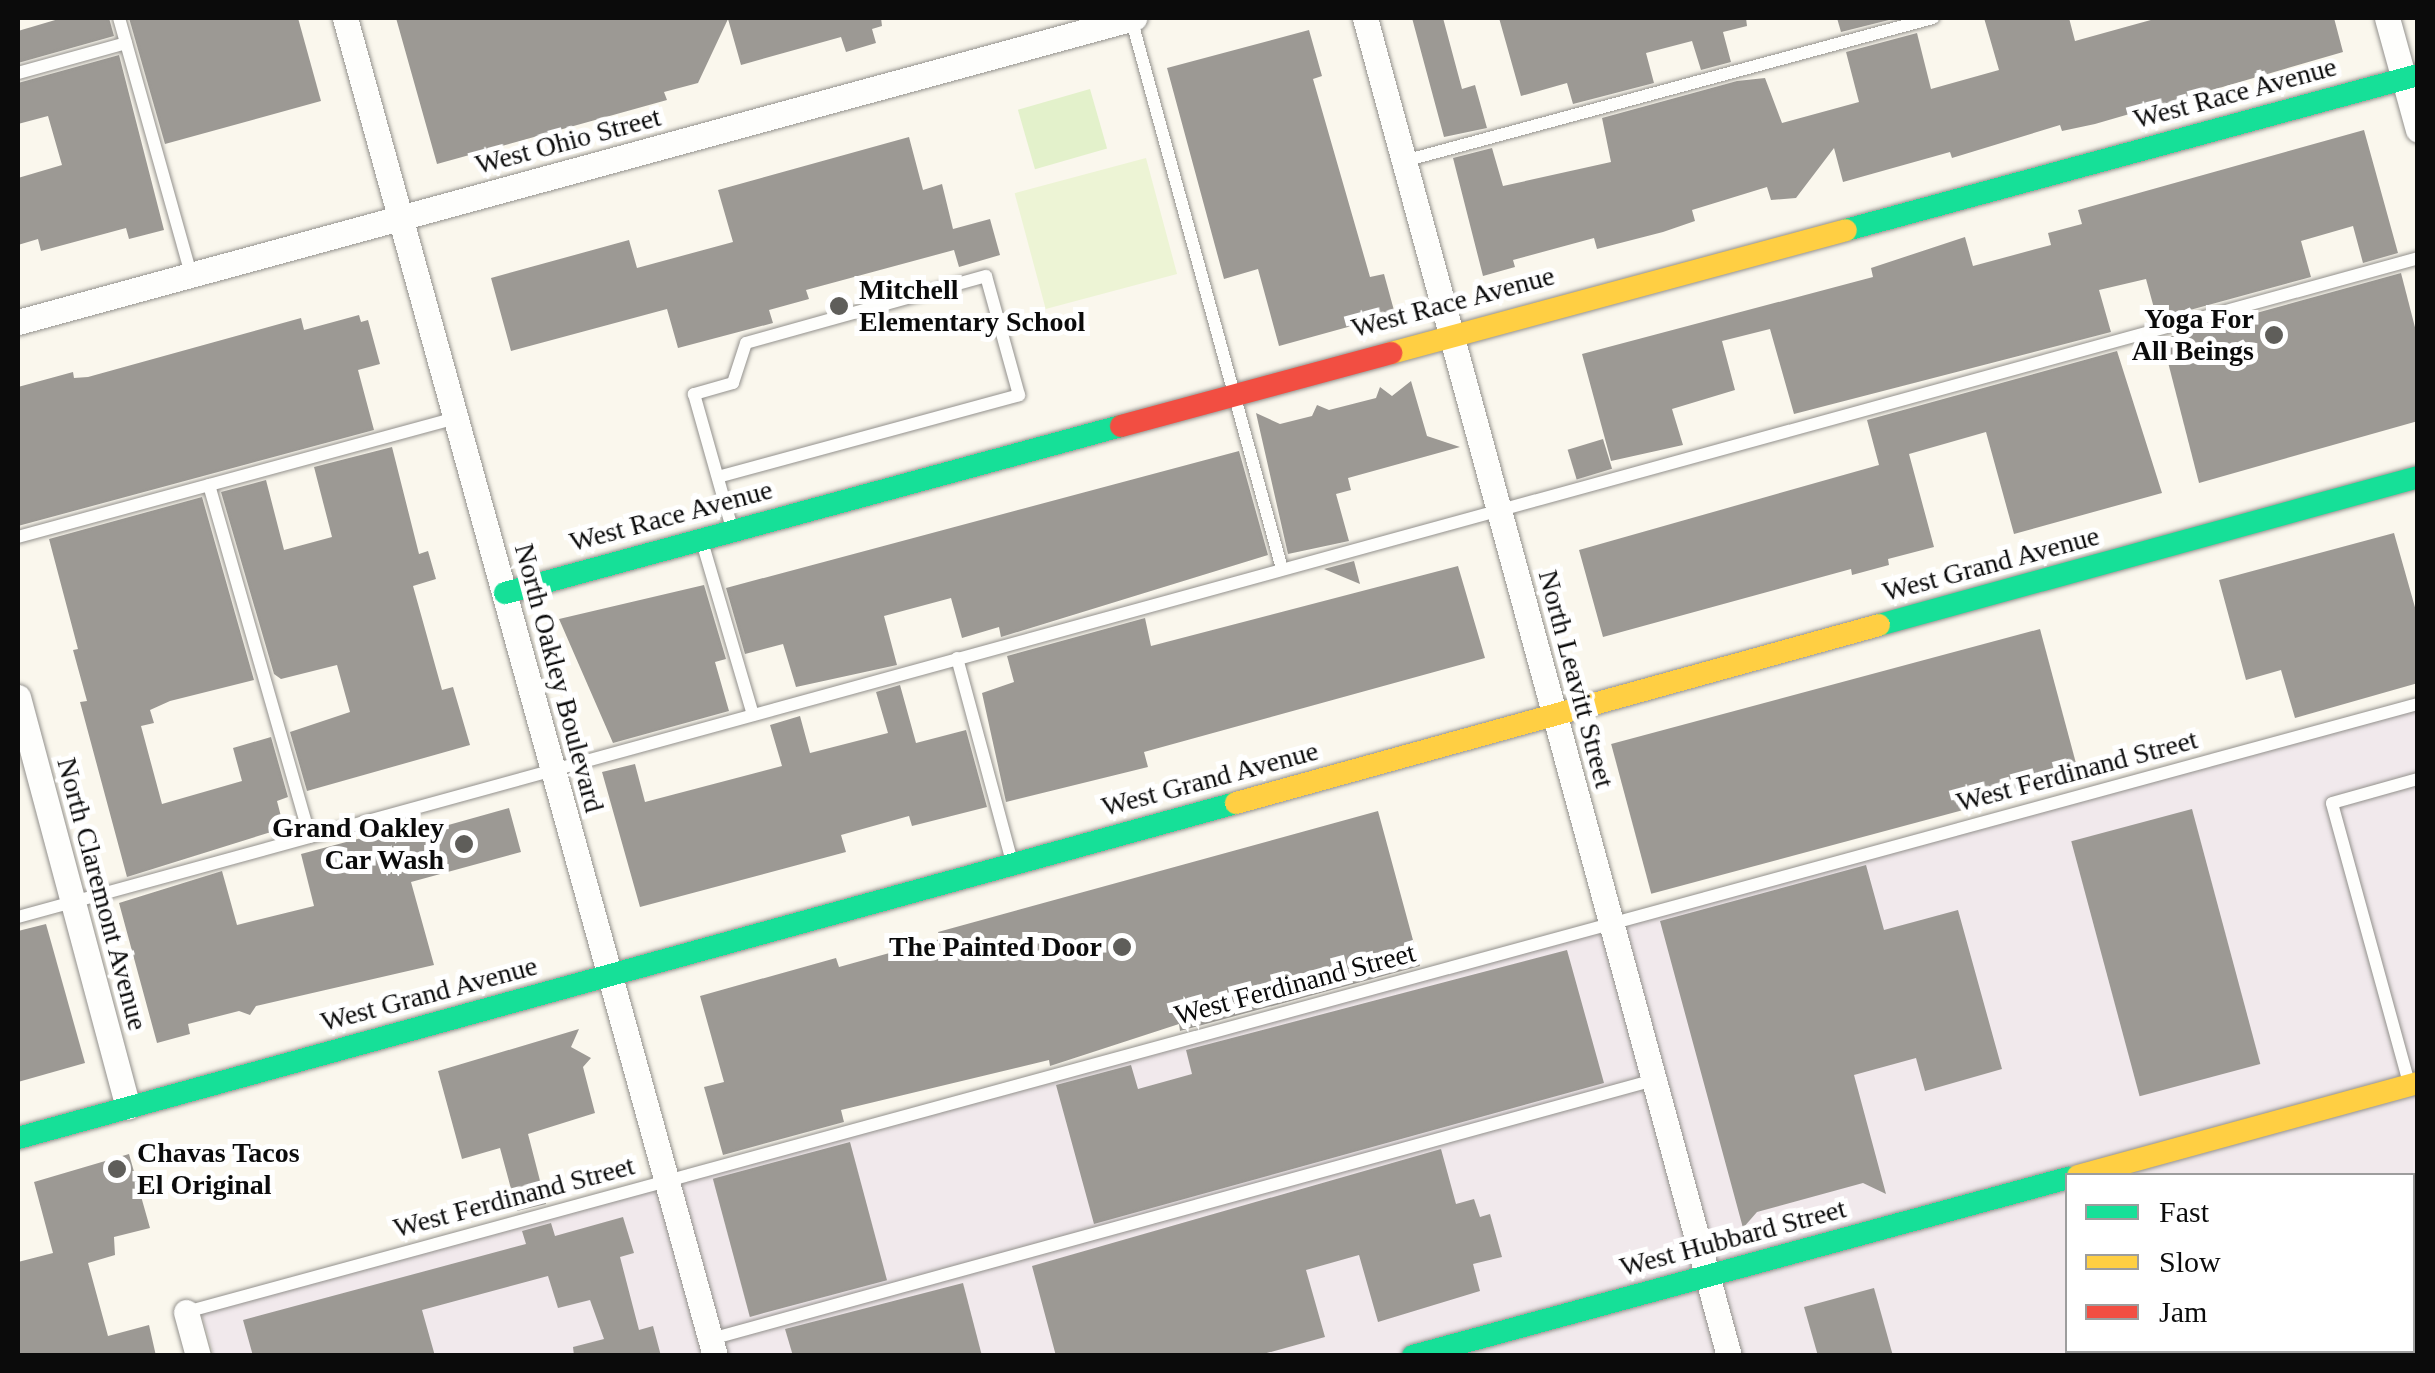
<!DOCTYPE html>
<html>
<head>
<meta charset="utf-8">
<style>
	body { margin:0 }
	#map { position:relative; width:2435px; height:1373px; overflow:hidden; background:#faf7ed; font-family:Georgia,serif }
	div>[style] { position:absolute }
	[style*='--x'] { left:calc(var(--x)*1px); top:calc(var(--y)*1px); width:calc(var(--w)*1px); rotate:calc(var(--a)*1deg) }
	.industrial>* { inset:0; background:#f1e9ec }
	.green>* { inset:0; background:#e3f1cb; transform-origin:0 0 }
	.pitch>* { inset:0; background:#edf4d5; transform-origin:0 0 }
	.building>* { inset:0; background:#9c9994; transform-origin:0 0 }
	.roads { filter:drop-shadow(0 0 2px #93918d) drop-shadow(0 0 2px #93918d) }
	.lane>* { height:12px; margin:-6px; padding:0 6px; transform-origin:6px; border-radius:6px; background:#fefefc }
	.street>* { height:25px; margin:-12.5px; padding:0 12.5px; transform-origin:12.5px; border-radius:12.5px; background:#fefefc }
	.fast>* { height:22px; margin:-11px; padding:0 11px; transform-origin:11px; border-radius:11px; background:#16e098 }
	.slow>* { height:22px; margin:-11px; padding:0 11px; transform-origin:11px; border-radius:11px; background:#ffcf43 }
	.jam>* { height:22px; margin:-11px; padding:0 11px; transform-origin:11px; border-radius:11px; background:#f24e42 }
	.dots>* { width:28px; height:28px; translate:-50% -50%; box-sizing:border-box; border:5px solid #fff; border-radius:50% }
	span { translate:-50% -50%; white-space:nowrap; text-align:center; line-height:1.15; -webkit-text-stroke:10px #fff; paint-order:stroke }
	.street-label { font-size:28px; color:#0b0b0b }
	.poi-label { font-size:28px; color:#0b0b0b; font-weight:700 }
	.left { translate:0 -50%; text-align:left }
	.right { translate:-100% -50%; text-align:right }
	.frame { position:absolute; inset:0; border:20px solid #0b0b0b; pointer-events:none }
	.legend { position:absolute; left:2065px; top:1173px; width:350px; height:180px; box-sizing:border-box; background:#fff; border:2px solid #9d9d9d; margin:0; padding:12px 18px; list-style:none; font-size:30px; color:#0b0b0b }
	.legend li { display:flex; align-items:center; gap:20px; height:50px }
	.legend b { width:50px; border:2px solid #9d9d9d }
</style>
</head>
<body>
<div id="map">
	<div class="industrial">
		<div style="clip-path:polygon(evenodd,2417px 700px,2417px 1355px,214px 1356px,201px 1312px,2417px 700px,2068px 1176px,2412px 1176px,2412px 1350px,2068px 1350px,2068px 1176px)"></div>
	</div>
	<div class="green">
		<div style="left:1090px;top:89px;width:62px;height:75px;rotate:74deg"></div>
	</div>
	<div class="pitch">
		<div style="left:1146px;top:158px;width:120px;height:136px;rotate:75deg"></div>
	</div>
	<div class="building">
		<div style="clip-path:polygon(62px 18px,109px 18px,114px 36px,18px 63px,18px 31px)"></div>
		<div style="clip-path:polygon(129px 18px,298px 18px,321px 101px,165px 144px)"></div>
		<div style="clip-path:polygon(396px 18px,881px 18px,882px 26px,872px 29px,876px 43px,846px 52px,841px 37px,741px 65px,728px 19px,698px 83px,664px 92px,667px 100px,437px 164px)"></div>
		<div style="clip-path:polygon(1412px 18px,1443px 18px,1462px 89px,1475px 85px,1487px 128px,1444px 137px)"></div>
		<div style="clip-path:polygon(1499px 18px,1746px 18px,1747px 26px,1723px 32px,1731px 62px,1701px 70px,1692px 41px,1646px 53px,1654px 83px,1573px 104px,1567px 83px,1521px 96px)"></div>
		<div style="clip-path:polygon(1837px 18px,1897px 18px,1841px 32px)"></div>
		<div style="clip-path:polygon(1984px 18px,2069px 18px,2075px 41px,2158px 18px,2334px 18px,2343px 52px,2095px 124px,2062px 131px,2060px 125px,1952px 158px,1950px 152px,1843px 182px,1834px 148px,1796px 198px,1771px 200px,1767px 187px,1692px 210px,1695px 221px,1663px 232px,1597px 249px,1594px 238px,1513px 260px,1515px 267px,1483px 276px,1453px 158px,1492px 148px,1503px 186px,1611px 162px,1602px 118px,1737px 81px,1765px 78px,1782px 123px,1859px 102px,1846px 52px,1917px 33px,1931px 89px,1999px 70px)"></div>
		<div style="clip-path:polygon(1309px 30px,1322px 76px,1313px 79px,1370px 277px,1384px 274px,1395px 314px,1279px 346px,1258px 269px,1224px 279px,1167px 68px)"></div>
		<div style="clip-path:polygon(119px 55px,164px 230px,129px 239px,126px 228px,41px 251px,38px 239px,18px 245px,18px 178px,62px 165px,48px 116px,18px 124px,18px 83px)"></div>
		<div style="clip-path:polygon(2364px 130px,2398px 253px,2363px 263px,2353px 226px,2301px 241px,2311px 277px,2157px 319px,2146px 279px,2099px 290px,2111px 332px,1794px 414px,1770px 329px,1722px 341px,1735px 390px,1672px 409px,1683px 445px,1611px 461px,1582px 354px,1873px 277px,1871px 268px,1965px 237px,1973px 266px,2051px 245px,2048px 233px,2082px 224px,2078px 210px)"></div>
		<div style="clip-path:polygon(909px 137px,923px 190px,942px 184px,953px 229px,990px 219px,1000px 255px,959px 267px,954px 250px,806px 290px,809px 299px,769px 310px,773px 323px,678px 348px,667px 309px,511px 351px,491px 278px,629px 240px,637px 268px,733px 242px,718px 190px)"></div>
		<div style="clip-path:polygon(2401px 273px,2418px 339px,2418px 421px,2199px 483px,2162px 339px)"></div>
		<div style="clip-path:polygon(359px 315px,361px 322px,368px 320px,380px 364px,358px 370px,374px 430px,18px 526px,18px 387px,73px 372px,74px 378px,88px 377px,301px 318px,304px 330px)"></div>
		<div style="clip-path:polygon(2117px 351px,2162px 493px,2014px 534px,1986px 432px,1909px 454px,1934px 547px,1888px 559px,1889px 565px,1852px 575px,1851px 569px,1603px 637px,1579px 550px,1879px 465px,1867px 420px)"></div>
		<div style="clip-path:polygon(1411px 381px,1427px 436px,1460px 447px,1348px 478px,1351px 490px,1336px 494px,1349px 541px,1288px 554px,1256px 413px,1280px 424px,1312px 416px,1317px 405px,1329px 410px,1376px 398px,1380px 387px,1392px 396px)"></div>
		<div style="left:1603px;top:439px;width:31px;height:37px;rotate:73deg"></div>
		<div style="clip-path:polygon(392px 447px,419px 554px,428px 551px,436px 579px,413px 586px,442px 690px,453px 687px,470px 745px,307px 791px,290px 732px,350px 712px,337px 665px,281px 679px,274px 674px,221px 492px,266px 480px,284px 550px,332px 537px,314px 467px)"></div>
		<div style="clip-path:polygon(1239px 451px,1268px 555px,1001px 637px,999px 627px,962px 638px,951px 598px,884px 616px,897px 665px,796px 687px,783px 644px,745px 654px,726px 588px)"></div>
		<div style="clip-path:polygon(202px 497px,254px 680px,170px 701px,150px 710px,154px 723px,141px 726px,162px 804px,242px 781px,233px 748px,271px 737px,288px 797px,277px 801px,284px 828px,127px 877px,80px 702px,87px 701px,73px 650px,78px 649px,49px 539px)"></div>
		<div style="clip-path:polygon(2394px 533px,2418px 618px,2418px 683px,2295px 718px,2281px 670px,2246px 680px,2219px 580px)"></div>
		<div style="clip-path:polygon(1354px 561px,1360px 584px,1324px 569px)"></div>
		<div style="clip-path:polygon(1458px 566px,1485px 658px,1144px 752px,1148px 767px,1006px 802px,982px 693px,1014px 682px,1007px 656px,1145px 618px,1151px 646px)"></div>
		<div style="clip-path:polygon(704px 585px,726px 659px,715px 662px,729px 711px,613px 743px,559px 619px)"></div>
		<div style="left:2040px;top:629px;width:155px;height:444px;rotate:75deg"></div>
		<div style="clip-path:polygon(900px 685px,916px 743px,966px 730px,987px 807px,912px 826px,909px 816px,841px 835px,846px 852px,640px 907px,602px 772px,635px 764px,645px 802px,782px 766px,770px 725px,800px 716px,810px 753px,888px 733px,876px 692px)"></div>
		<div style="clip-path:polygon(509px 808px,521px 852px,411px 882px,434px 965px,256px 1006px,250px 1015px,239px 1011px,188px 1024px,190px 1034px,157px 1043px,119px 903px,222px 871px,237px 925px,314px 906px,301px 854px,399px 828px,402px 838px)"></div>
		<div style="left:2192px;top:809px;width:264px;height:125px;rotate:75deg"></div>
		<div style="clip-path:polygon(1378px 811px,1420px 966px,1180px 1031px,1179px 1024px,1050px 1066px,1049px 1060px,841px 1110px,844px 1122px,723px 1155px,704px 1087px,724px 1082px,700px 996px,836px 958px,839px 967px,940px 939px,938px 932px)"></div>
		<div style="clip-path:polygon(1866px 865px,1884px 930px,1958px 910px,2002px 1069px,1925px 1091px,1916px 1058px,1854px 1075px,1886px 1194px,1863px 1183px,1757px 1212px,1743px 1228px,1660px 921px)"></div>
		<div style="clip-path:polygon(46px 924px,85px 1063px,18px 1082px,18px 931px)"></div>
		<div style="clip-path:polygon(1567px 950px,1604px 1083px,1094px 1224px,1056px 1085px,1131px 1065px,1138px 1089px,1192px 1074px,1186px 1050px)"></div>
		<div style="clip-path:polygon(579px 1029px,571px 1047px,591px 1058px,583px 1067px,595px 1113px,528px 1134px,546px 1204px,517px 1211px,500px 1148px,462px 1159px,438px 1071px)"></div>
		<div style="left:850px;top:1142px;width:143px;height:142px;rotate:75deg"></div>
		<div style="clip-path:polygon(1441px 1149px,1456px 1204px,1474px 1199px,1480px 1217px,1490px 1214px,1502px 1257px,1473px 1264px,1480px 1291px,1378px 1322px,1359px 1255px,1306px 1270px,1325px 1337px,1256px 1356px,1056px 1356px,1032px 1266px)"></div>
		<div style="clip-path:polygon(129px 1154px,150px 1228px,114px 1237px,115px 1255px,88px 1263px,108px 1336px,149px 1325px,156px 1356px,18px 1356px,18px 1262px,53px 1253px,34px 1182px)"></div>
		<div style="clip-path:polygon(623px 1217px,634px 1253px,620px 1257px,639px 1330px,653px 1326px,661px 1356px,574px 1356px,573px 1347px,604px 1339px,590px 1300px,558px 1308px,548px 1276px,422px 1310px,435px 1356px,253px 1356px,243px 1320px,526px 1244px,522px 1231px,551px 1223px,555px 1236px)"></div>
		<div style="clip-path:polygon(963px 1283px,982px 1356px,793px 1356px,785px 1329px)"></div>
		<div style="clip-path:polygon(1874px 1288px,1893px 1356px,1818px 1356px,1804px 1307px)"></div>
	</div>
	<div class="roads">
		<div class="lane">
			<div style="--x:119;--y:18;--w:267;--a:74.3"></div>
			<div style="--x:1131;--y:18;--w:571;--a:74.67"></div>
			<div style="--x:18;--y:73;--w:112;--a:-15.5"></div>
			<div style="--x:1404;--y:161;--w:548;--a:-15.13"></div>
			<div style="--x:718;--y:477;--w:312;--a:-15.2"></div>
			<div style="--x:1019;--y:395;--w:123;--a:-105.5"></div>
			<div style="--x:986;--y:276;--w:249;--a:164.4"></div>
			<div style="--x:746;--y:343;--w:42;--a:108"></div>
			<div style="--x:733;--y:383;--w:41;--a:164.2"></div>
			<div style="--x:694;--y:394;--w:139;--a:74.2"></div>
			<div style="--x:209;--y:485;--w:366;--a:74"></div>
			<div style="--x:18;--y:537;--w:454;--a:-15.2"></div>
			<div style="--x:703;--y:545;--w:177;--a:73.6"></div>
			<div style="--x:957;--y:658;--w:211;--a:74.9"></div>
			<div style="--x:18;--y:917;--w:2489;--a:-15.35"></div>
			<div style="--x:2409;--y:1083;--w:290;--a:-105.4"></div>
			<div style="--x:2332;--y:803;--w:89;--a:-15.6"></div>
			<div style="--x:186;--y:1312;--w:2313;--a:-15.24"></div>
			<div style="--x:711;--y:1339;--w:978;--a:-15.36"></div>
		</div>
		<div class="street">
			<div style="--x:345;--y:18;--w:1388;--a:74.54"></div>
			<div style="--x:1365;--y:18;--w:1387;--a:74.78"></div>
			<div style="--x:2387;--y:18;--w:116;--a:74.5"></div>
			<div style="--x:18;--y:322;--w:1157;--a:-15.24"></div>
			<div style="--x:18;--y:697;--w:424;--a:75"></div>
			<div style="--x:186;--y:1312;--w:46;--a:74.7"></div>
		</div>
		<div class="fast">
			<div style="--x:1846;--y:230;--w:593;--a:-15.16"></div>
			<div style="--x:505;--y:593;--w:638;--a:-15.17"></div>
			<div style="--x:1879;--y:625;--w:559;--a:-15.35"></div>
			<div style="--x:18;--y:1138;--w:1263;--a:-15.38"></div>
			<div style="--x:1413;--y:1356;--w:679;--a:-15.2"></div>
		</div>
		<div class="slow">
			<div style="--x:1391;--y:353;--w:471;--a:-15.1"></div>
			<div style="--x:1236;--y:803;--w:667;--a:-15.47"></div>
			<div style="--x:2078;--y:1176;--w:352;--a:-15.3"></div>
		</div>
		<div class="jam">
			<div style="--x:1121;--y:426;--w:280;--a:-15.1"></div>
		</div>
	</div>
	<div class="dots">
		<div style="left:839px;top:306px;background:#5f5e5a"></div>
		<div style="left:2274px;top:335px;background:#5f5e5a"></div>
		<div style="left:464px;top:844px;background:#5f5e5a"></div>
		<div style="left:1122px;top:947px;background:#5f5e5a"></div>
		<div style="left:117px;top:1169px;background:#5f5e5a"></div>
	</div>
	<div class="street-label">
		<span style="left:2235px;top:93px;rotate:-15deg">West Race Avenue</span>
		<span style="left:568px;top:141px;rotate:-15deg">West Ohio Street</span>
		<span style="left:1453px;top:302px;rotate:-15deg">West Race Avenue</span>
		<span style="left:671px;top:516px;rotate:-15deg">West Race Avenue</span>
		<span style="left:1991px;top:564px;rotate:-15deg">West Grand Avenue</span>
		<span style="left:559px;top:678px;rotate:75deg">North Oakley Boulevard</span>
		<span style="left:1576px;top:679px;rotate:75deg">North Leavitt Street</span>
		<span style="left:2077px;top:771px;rotate:-15deg">West Ferdinand Street</span>
		<span style="left:1210px;top:779px;rotate:-15deg">West Grand Avenue</span>
		<span style="left:102px;top:894px;rotate:75deg">North Claremont Avenue</span>
		<span style="left:1295px;top:984px;rotate:-15deg">West Ferdinand Street</span>
		<span style="left:429px;top:994px;rotate:-15deg">West Grand Avenue</span>
		<span style="left:514px;top:1197px;rotate:-15deg">West Ferdinand Street</span>
		<span style="left:1733px;top:1238px;rotate:-15deg">West Hubbard Street</span>
	</div>
	<div class="poi-label">
		<span class="left" style="left:859px;top:306px">Mitchell<br>Elementary School</span>
		<span class="right" style="left:2254px;top:335px">Yoga For<br>All Beings</span>
		<span class="right" style="left:444px;top:844px">Grand Oakley<br>Car Wash</span>
		<span class="right" style="left:1102px;top:947px">The Painted Door</span>
		<span class="left" style="left:137px;top:1169px">Chavas Tacos<br>El Original</span>
	</div>
	<div class="frame"></div>
	<ul class="legend">
	<li><b style="height:12px;background:#16e098"></b>Fast</li>
	<li><b style="height:12px;background:#ffcf43"></b>Slow</li>
	<li><b style="height:12px;background:#f24e42"></b>Jam</li>
	</ul>
</div>
</body>
</html>
